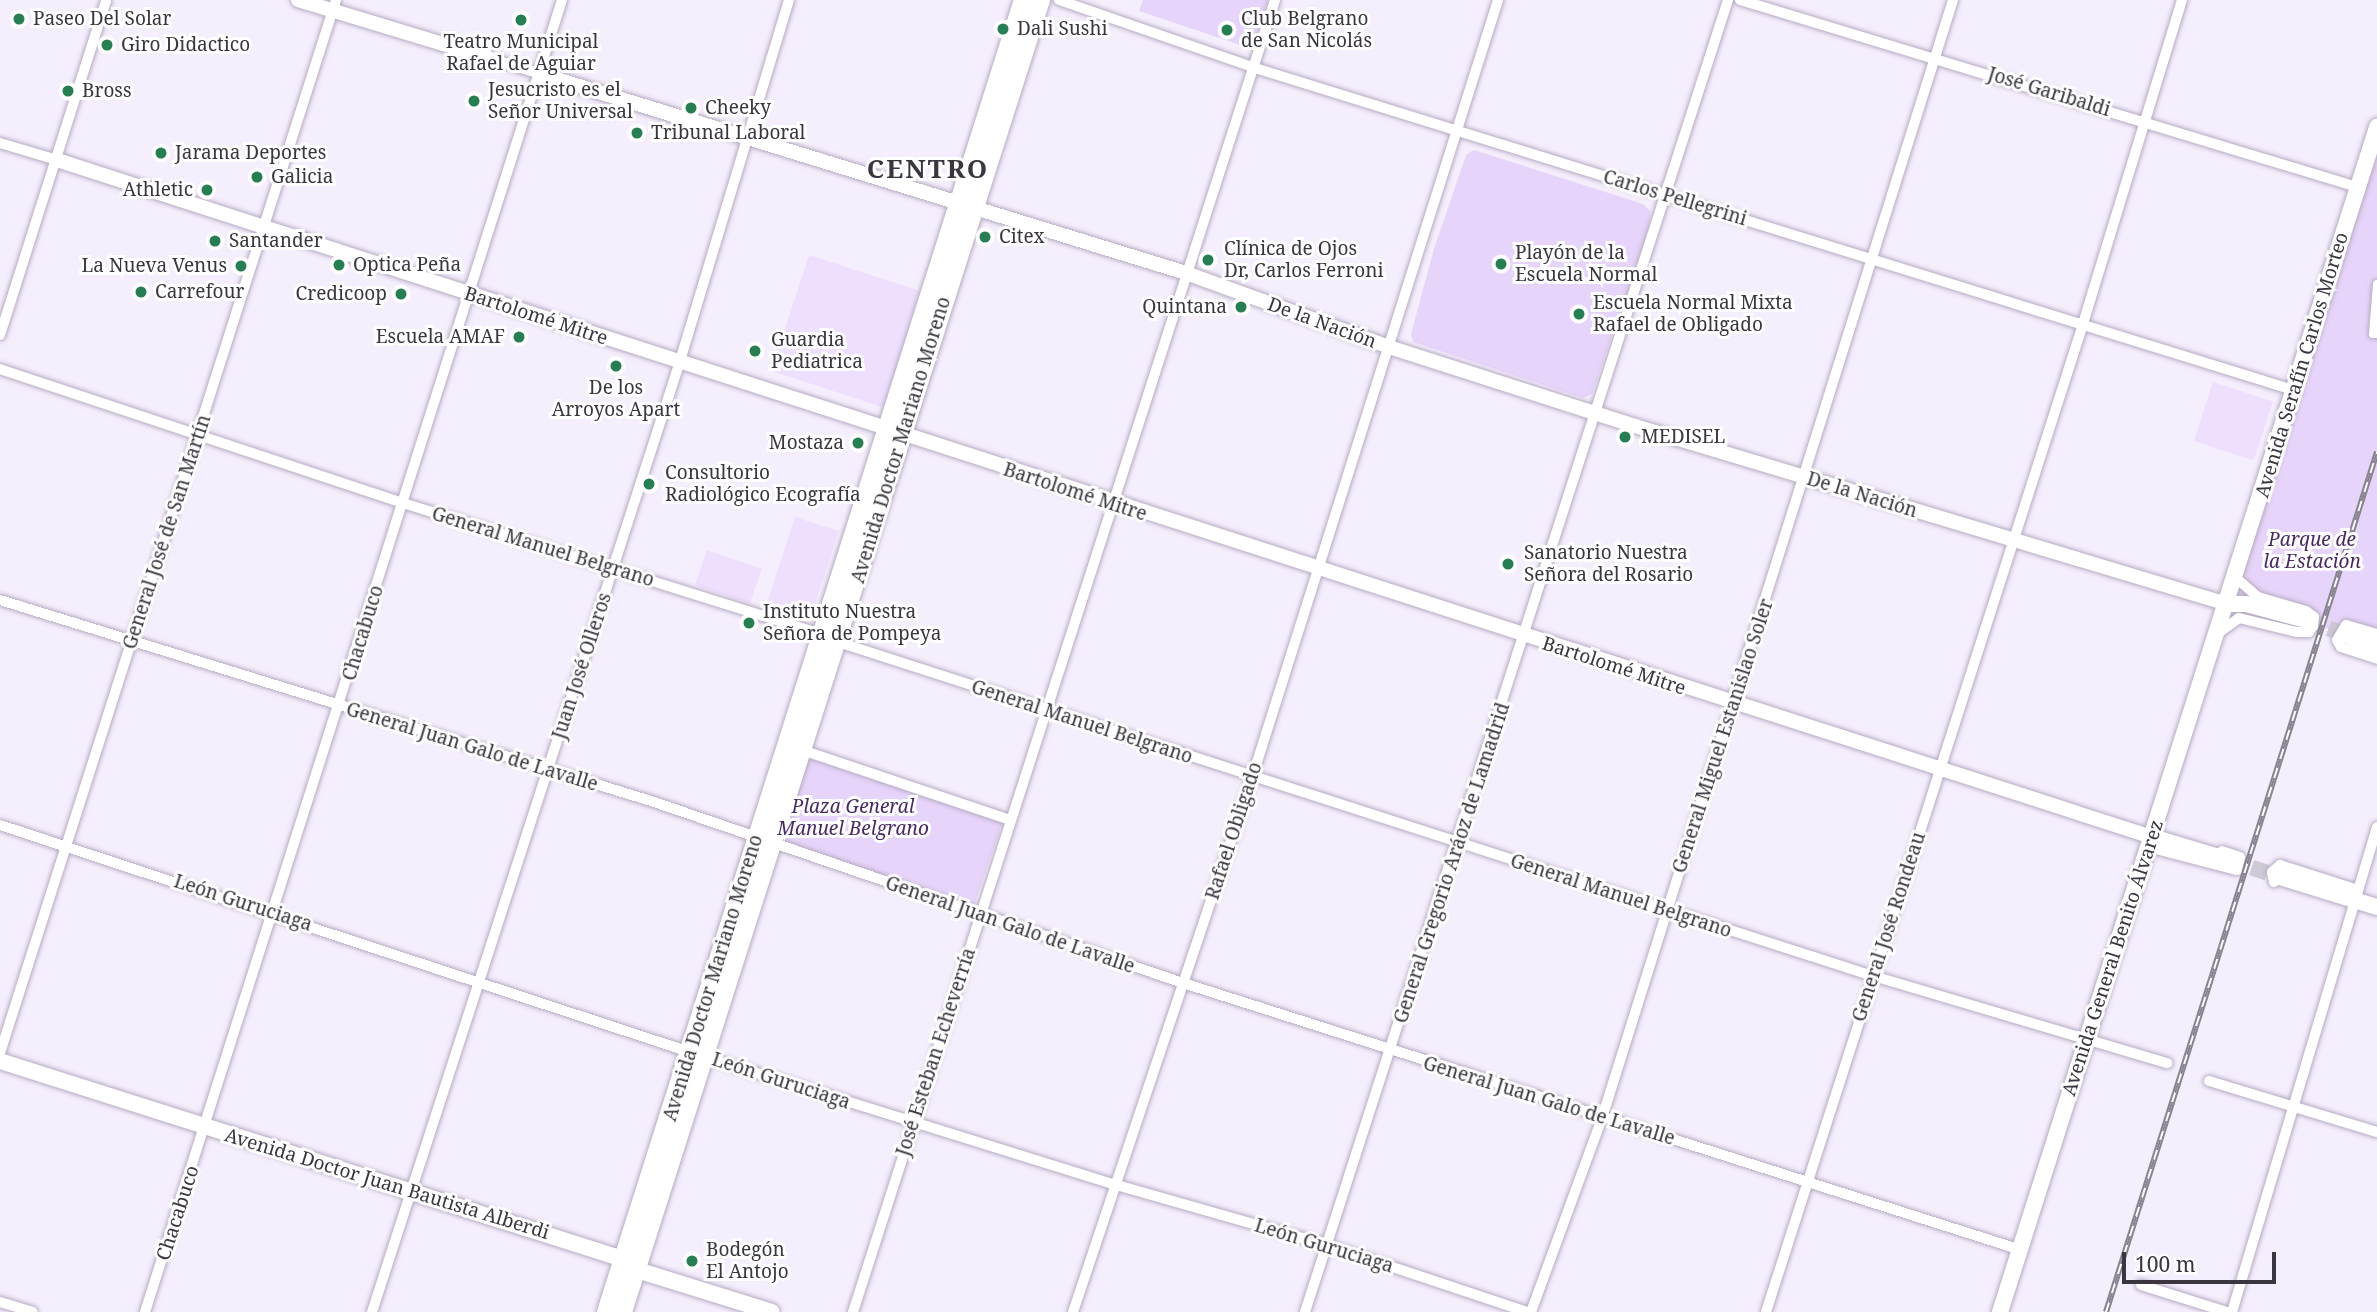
<!DOCTYPE html>
<html>
<head>
<meta charset="utf-8">
<style>
	body { margin:0 }
	#map { position:relative; width:2377px; height:1312px; overflow:hidden; background:#f5eefc; font-family:"Noto Serif",serif }
	div>[style] { position:absolute }
	[style*='--x'] { left:calc(var(--x)*1px); top:calc(var(--y)*1px); width:calc(var(--w)*1px); rotate:calc(var(--a)*1deg) }
	.built>* { inset:0; background:#eedffe; transform-origin:0 0 }
	.green>* { inset:0; background:#e7d4fa; transform-origin:0 0 }
	.secondary-tunnel>* { height:16px; margin-top:-8px; transform-origin:0; background:repeating-linear-gradient(90deg,#d0c9d6 0 16px,transparent 0 24px) }
	.roads { filter:drop-shadow(0 0 2px #b6abc3) drop-shadow(0 0 2px #b6abc3) }
	.pedestrian>* { height:8px; margin:-4px; padding:0 4px; transform-origin:4px; border-radius:4px; background:#fff }
	.minor>* { height:10px; margin:-5px; padding:0 5px; transform-origin:5px; border-radius:5px; background:#fff }
	.tertiary>* { height:14px; margin:-7px; padding:0 7px; transform-origin:7px; border-radius:7px; background:#fff }
	.secondary>* { height:16px; margin:-8px; padding:0 8px; transform-origin:8px; border-radius:8px; background:#fff }
	.primary>* { height:18px; margin:-9px; padding:0 9px; transform-origin:9px; border-radius:9px; background:#fff }
	.rail>* { height:6px; margin-top:-3px; transform-origin:0; background:repeating-linear-gradient(90deg,#fefefe 0 10px,#89838f 0 20px); box-sizing:border-box; border-block:2px solid #89838f }
	.dots>* { width:19px; height:19px; translate:-50% -50%; box-sizing:border-box; border:4px solid #fefefe; border-radius:50% }
	span { translate:-50% -50%; white-space:nowrap; text-align:center; line-height:1.15; -webkit-text-stroke:6px #fefefe; paint-order:stroke }
	.poi-label { font-size:19px; color:#3a353f }
	.left { translate:0 -50%; text-align:left }
	.right { translate:-100% -50%; text-align:right }
	.street-label { font-size:19px; color:#3a353f }
	.park-label { font-size:19px; color:#482a61; font-style:italic }
	.district-label { font-size:26px; color:#3a353f; font-weight:700; letter-spacing:2px }
	.scale { position:absolute; left:2122px; top:1252px; width:154px; height:32px; box-sizing:border-box; border:4px solid #3a353f; border-top:0; padding-left:9px; font-size:21px; line-height:24px; white-space:nowrap; color:#3a353f; -webkit-text-stroke:5px #fefefe; paint-order:stroke }
</style>
</head>
<body>
<div id="map">
	<div class="built">
		<div style="left:809px;top:255px;width:120px;height:122px;rotate:18deg"></div>
		<div style="left:2213px;top:382px;width:63px;height:62px;rotate:18deg"></div>
		<div style="left:795px;top:517px;width:46px;height:93px;rotate:18deg"></div>
		<div style="left:707px;top:550px;width:58px;height:37px;rotate:19deg"></div>
	</div>
	<div class="green">
		<div style="clip-path:polygon(1143px 0,1268px 0,1252px 49px,1139px 11px)"></div>
		<div style="clip-path:polygon(2377px 127px,2377px 647px,2306px 620px,2227px 604px)"></div>
		<div style="clip-path:polygon(1474px 150px,1643px 204px,1650px 211px,1649px 228px,1592px 394px,1583px 398px,1413px 342px,1411px 334px,1434px 249px,1466px 155px)"></div>
		<div style="left:808px;top:755px;width:206px;height:89px;rotate:19deg"></div>
	</div>
	<div class="secondary-tunnel">
		<div style="--x:2306;--y:620;--w:44;--a:20.1"></div>
		<div style="--x:2229;--y:860;--w:51;--a:18.4"></div>
	</div>
	<div class="roads">
		<div class="pedestrian">
			<div style="--x:2377;--y:284;--w:50;--a:94.6"></div>
			<div style="--x:2373;--y:334;--w:4;--a:0"></div>
		</div>
		<div class="minor">
			<div style="--x:1059;--y:0;--w:207;--a:19.1"></div>
			<div style="--x:1255;--y:68;--w:1087;--a:17.23"></div>
			<div style="--x:1740;--y:0;--w:645;--a:16.86"></div>
			<div style="--x:489;--y:58;--w:53;--a:17.4"></div>
			<div style="--x:0;--y:143;--w:59;--a:16.6"></div>
			<div style="--x:0;--y:335;--w:351;--a:-72.4"></div>
			<div style="--x:0;--y:369;--w:425;--a:18.4"></div>
			<div style="--x:403;--y:503;--w:438;--a:17.4"></div>
			<div style="--x:0;--y:600;--w:684;--a:17.16"></div>
			<div style="--x:654;--y:802;--w:559;--a:18.89"></div>
			<div style="--x:1183;--y:983;--w:880;--a:17.67"></div>
			<div style="--x:2217;--y:634;--w:27;--a:-36"></div>
			<div style="--x:2239;--y:618;--w:60;--a:13.6"></div>
			<div style="--x:2297;--y:632;--w:12;--a:0"></div>
			<div style="--x:2309;--y:632;--w:7;--a:-56"></div>
			<div style="--x:2313;--y:626;--w:9;--a:-84"></div>
			<div style="--x:2314;--y:617;--w:10;--a:-143"></div>
			<div style="--x:2306;--y:611;--w:50;--a:-163.7"></div>
			<div style="--x:2258;--y:597;--w:29;--a:-139"></div>
			<div style="--x:2377;--y:634;--w:32;--a:-164"></div>
			<div style="--x:2346;--y:625;--w:17;--a:121"></div>
			<div style="--x:2337;--y:640;--w:8;--a:60"></div>
			<div style="--x:2341;--y:647;--w:38;--a:18"></div>
			<div style="--x:838;--y:642;--w:1088;--a:17.89"></div>
			<div style="--x:1873;--y:976;--w:307;--a:16.5"></div>
			<div style="--x:802;--y:750;--w:219;--a:18.6"></div>
			<div style="--x:0;--y:825;--w:742;--a:18.22"></div>
			<div style="--x:705;--y:1057;--w:427;--a:17.3"></div>
			<div style="--x:1113;--y:1184;--w:219;--a:15.9"></div>
			<div style="--x:1324;--y:1244;--w:214;--a:18.5"></div>
			<div style="--x:2148;--y:847;--w:92;--a:14.5"></div>
			<div style="--x:2237;--y:870;--w:13;--a:-77"></div>
			<div style="--x:2240;--y:857;--w:19;--a:-162"></div>
			<div style="--x:2274;--y:882;--w:10;--a:-101"></div>
			<div style="--x:2272;--y:872;--w:11;--a:-41"></div>
			<div style="--x:2280;--y:865;--w:82;--a:17.8"></div>
			<div style="--x:0;--y:1053;--w:1105;--a:-72.3"></div>
			<div style="--x:2209;--y:1081;--w:176;--a:16.9"></div>
			<div style="--x:2141;--y:1285;--w:90;--a:17.4"></div>
			<div style="--x:0;--y:1302;--w:34;--a:17"></div>
			<div style="--x:145;--y:1312;--w:1377;--a:-72.37"></div>
			<div style="--x:372;--y:1312;--w:1000;--a:-72.05"></div>
			<div style="--x:680;--y:361;--w:377;--a:-73.2"></div>
			<div style="--x:853;--y:1312;--w:1378;--a:-72.17"></div>
			<div style="--x:1073;--y:1312;--w:563;--a:-71.47"></div>
			<div style="--x:1252;--y:778;--w:816;--a:-72.45"></div>
			<div style="--x:1305;--y:1312;--w:1379;--a:-72.13"></div>
			<div style="--x:1531;--y:1312;--w:207;--a:-69.9"></div>
			<div style="--x:1602;--y:1118;--w:1172;--a:-72.57"></div>
			<div style="--x:1766;--y:1312;--w:1034;--a:-72.21"></div>
			<div style="--x:2082;--y:327;--w:342;--a:-73"></div>
			<div style="--x:2232;--y:1312;--w:506;--a:-73.35"></div>
		</div>
		<div class="tertiary">
			<div style="--x:298;--y:0;--w:200;--a:16.9"></div>
			<div style="--x:540;--y:74;--w:676;--a:17.12"></div>
			<div style="--x:1186;--y:273;--w:216;--a:20"></div>
			<div style="--x:1389;--y:347;--w:258;--a:17.8"></div>
			<div style="--x:1635;--y:426;--w:618;--a:16.73"></div>
			<div style="--x:57;--y:160;--w:2202;--a:17.91"></div>
		</div>
		<div class="secondary">
			<div style="--x:2227;--y:604;--w:19;--a:0"></div>
			<div style="--x:2246;--y:604;--w:62;--a:14.9"></div>
			<div style="--x:2347;--y:635;--w:32;--a:22"></div>
			<div style="--x:2152;--y:837;--w:80;--a:16.6"></div>
			<div style="--x:2277;--y:876;--w:105;--a:17.2"></div>
			<div style="--x:0;--y:1061;--w:654;--a:17.63"></div>
			<div style="--x:623;--y:1259;--w:18;--a:38"></div>
			<div style="--x:637;--y:1270;--w:141;--a:17.3"></div>
			<div style="--x:2000;--y:1312;--w:1244;--a:-72.35"></div>
		</div>
		<div class="primary">
			<div style="--x:606;--y:1312;--w:1377;--a:-72.37"></div>
			<div style="--x:623;--y:1312;--w:1377;--a:-72.33"></div>
		</div>
	</div>
	<div class="rail">
		<div style="--x:2106;--y:1312;--w:902;--a:-72.51"></div>
	</div>
	<div class="dots">
		<div style="left:19px;top:19px;background:#267e52"></div>
		<div style="left:521px;top:20px;background:#267e52"></div>
		<div style="left:1003px;top:29px;background:#267e52"></div>
		<div style="left:1227px;top:30px;background:#267e52"></div>
		<div style="left:107px;top:45px;background:#267e52"></div>
		<div style="left:68px;top:91px;background:#267e52"></div>
		<div style="left:474px;top:101px;background:#267e52"></div>
		<div style="left:691px;top:108px;background:#267e52"></div>
		<div style="left:637px;top:133px;background:#267e52"></div>
		<div style="left:161px;top:153px;background:#267e52"></div>
		<div style="left:257px;top:177px;background:#267e52"></div>
		<div style="left:207px;top:190px;background:#267e52"></div>
		<div style="left:985px;top:237px;background:#267e52"></div>
		<div style="left:215px;top:241px;background:#267e52"></div>
		<div style="left:1208px;top:260px;background:#267e52"></div>
		<div style="left:1501px;top:264px;background:#267e52"></div>
		<div style="left:339px;top:265px;background:#267e52"></div>
		<div style="left:241px;top:266px;background:#267e52"></div>
		<div style="left:141px;top:292px;background:#267e52"></div>
		<div style="left:401px;top:294px;background:#267e52"></div>
		<div style="left:1241px;top:307px;background:#267e52"></div>
		<div style="left:1579px;top:314px;background:#267e52"></div>
		<div style="left:519px;top:337px;background:#267e52"></div>
		<div style="left:755px;top:351px;background:#267e52"></div>
		<div style="left:616px;top:366px;background:#267e52"></div>
		<div style="left:1625px;top:437px;background:#267e52"></div>
		<div style="left:858px;top:443px;background:#267e52"></div>
		<div style="left:649px;top:484px;background:#267e52"></div>
		<div style="left:1508px;top:564px;background:#267e52"></div>
		<div style="left:749px;top:623px;background:#267e52"></div>
		<div style="left:692px;top:1261px;background:#267e52"></div>
	</div>
	<div class="poi-label">
		<span class="left" style="left:33px;top:19px">Paseo Del Solar</span>
		<span class="left" style="left:1241px;top:30px">Club Belgrano<br>de San Nicolás</span>
		<span class="left" style="left:1017px;top:29px">Dali Sushi</span>
		<span style="left:521px;top:53px">Teatro Municipal<br>Rafael de Aguiar</span>
		<span class="left" style="left:121px;top:45px">Giro Didactico</span>
		<span class="left" style="left:488px;top:101px">Jesucristo es el<br>Señor Universal</span>
		<span class="left" style="left:82px;top:91px">Bross</span>
		<span class="left" style="left:705px;top:108px">Cheeky</span>
		<span class="left" style="left:651px;top:133px">Tribunal Laboral</span>
		<span class="left" style="left:175px;top:153px">Jarama Deportes</span>
		<span class="left" style="left:271px;top:177px">Galicia</span>
		<span class="right" style="left:193px;top:190px">Athletic</span>
		<span class="left" style="left:999px;top:237px">Citex</span>
		<span class="left" style="left:229px;top:241px">Santander</span>
		<span class="left" style="left:1224px;top:260px">Clínica de Ojos<br>Dr, Carlos Ferroni</span>
		<span class="left" style="left:1515px;top:264px">Playón de la<br>Escuela Normal</span>
		<span class="left" style="left:353px;top:265px">Optica Peña</span>
		<span class="right" style="left:227px;top:266px">La Nueva Venus</span>
		<span class="left" style="left:155px;top:292px">Carrefour</span>
		<span class="right" style="left:387px;top:294px">Credicoop</span>
		<span class="left" style="left:1593px;top:314px">Escuela Normal Mixta<br>Rafael de Obligado</span>
		<span class="right" style="left:1227px;top:307px">Quintana</span>
		<span class="right" style="left:505px;top:337px">Escuela AMAF</span>
		<span class="left" style="left:771px;top:351px">Guardia<br>Pediatrica</span>
		<span style="left:616px;top:399px">De los<br>Arroyos Apart</span>
		<span class="left" style="left:1641px;top:437px">MEDISEL</span>
		<span class="right" style="left:844px;top:443px">Mostaza</span>
		<span class="left" style="left:665px;top:484px">Consultorio<br>Radiológico Ecografía</span>
		<span class="left" style="left:1524px;top:564px">Sanatorio Nuestra<br>Señora del Rosario</span>
		<span class="left" style="left:763px;top:623px">Instituto Nuestra<br>Señora de Pompeya</span>
		<span class="left" style="left:706px;top:1261px">Bodegón<br>El Antojo</span>
	</div>
	<div class="street-label">
		<span style="left:2049px;top:92px;rotate:17deg">José Garibaldi</span>
		<span style="left:1675px;top:198px;rotate:17deg">Carlos Pellegrini</span>
		<span style="left:536px;top:316px;rotate:18deg">Bartolomé Mitre</span>
		<span style="left:1322px;top:323px;rotate:20deg">De la Nación</span>
		<span style="left:2302px;top:365px;rotate:-73deg">Avenida Serafín Carlos Morteo</span>
		<span style="left:901px;top:440px;rotate:-73deg">Avenida Doctor Mariano Moreno</span>
		<span style="left:1075px;top:492px;rotate:18deg">Bartolomé Mitre</span>
		<span style="left:1862px;top:495px;rotate:17deg">De la Nación</span>
		<span style="left:167px;top:532px;rotate:-72deg">General José de San Martín</span>
		<span style="left:543px;top:547px;rotate:17deg">General Manuel Belgrano</span>
		<span style="left:363px;top:633px;rotate:-73deg">Chacabuco</span>
		<span style="left:582px;top:666px;rotate:-72deg">Juan José Olleros</span>
		<span style="left:1614px;top:666px;rotate:18deg">Bartolomé Mitre</span>
		<span style="left:1082px;top:722px;rotate:18deg">General Manuel Belgrano</span>
		<span style="left:1723px;top:736px;rotate:-72deg">General Miguel Estanislao Soler</span>
		<span style="left:472px;top:747px;rotate:17deg">General Juan Galo de Lavalle</span>
		<span style="left:1234px;top:831px;rotate:-72deg">Rafael Obligado</span>
		<span style="left:1452px;top:863px;rotate:-72deg">General Gregorio Aráoz de Lamadrid</span>
		<span style="left:1621px;top:896px;rotate:18deg">General Manuel Belgrano</span>
		<span style="left:243px;top:903px;rotate:18deg">León Guruciaga</span>
		<span style="left:1010px;top:925px;rotate:19deg">General Juan Galo de Lavalle</span>
		<span style="left:1889px;top:927px;rotate:-72deg">General José Rondeau</span>
		<span style="left:2113px;top:958px;rotate:-72deg">Avenida General Benito Álvarez</span>
		<span style="left:713px;top:978px;rotate:-73deg">Avenida Doctor Mariano Moreno</span>
		<span style="left:936px;top:1052px;rotate:-72deg">José Esteban Echeverría</span>
		<span style="left:781px;top:1081px;rotate:18deg">León Guruciaga</span>
		<span style="left:1549px;top:1101px;rotate:17deg">General Juan Galo de Lavalle</span>
		<span style="left:387px;top:1184px;rotate:17deg">Avenida Doctor Juan Bautista Alberdi</span>
		<span style="left:178px;top:1213px;rotate:-72deg">Chacabuco</span>
		<span style="left:1324px;top:1246px;rotate:17deg">León Guruciaga</span>
	</div>
	<div class="park-label">
		<span style="left:2312px;top:551px">Parque de<br>la Estación</span>
		<span style="left:853px;top:818px">Plaza General<br>Manuel Belgrano</span>
	</div>
	<div class="district-label">
		<span style="left:928px;top:169px">CENTRO</span>
	</div>
	<div class="scale">100 m</div>
</div>
</body>
</html>
